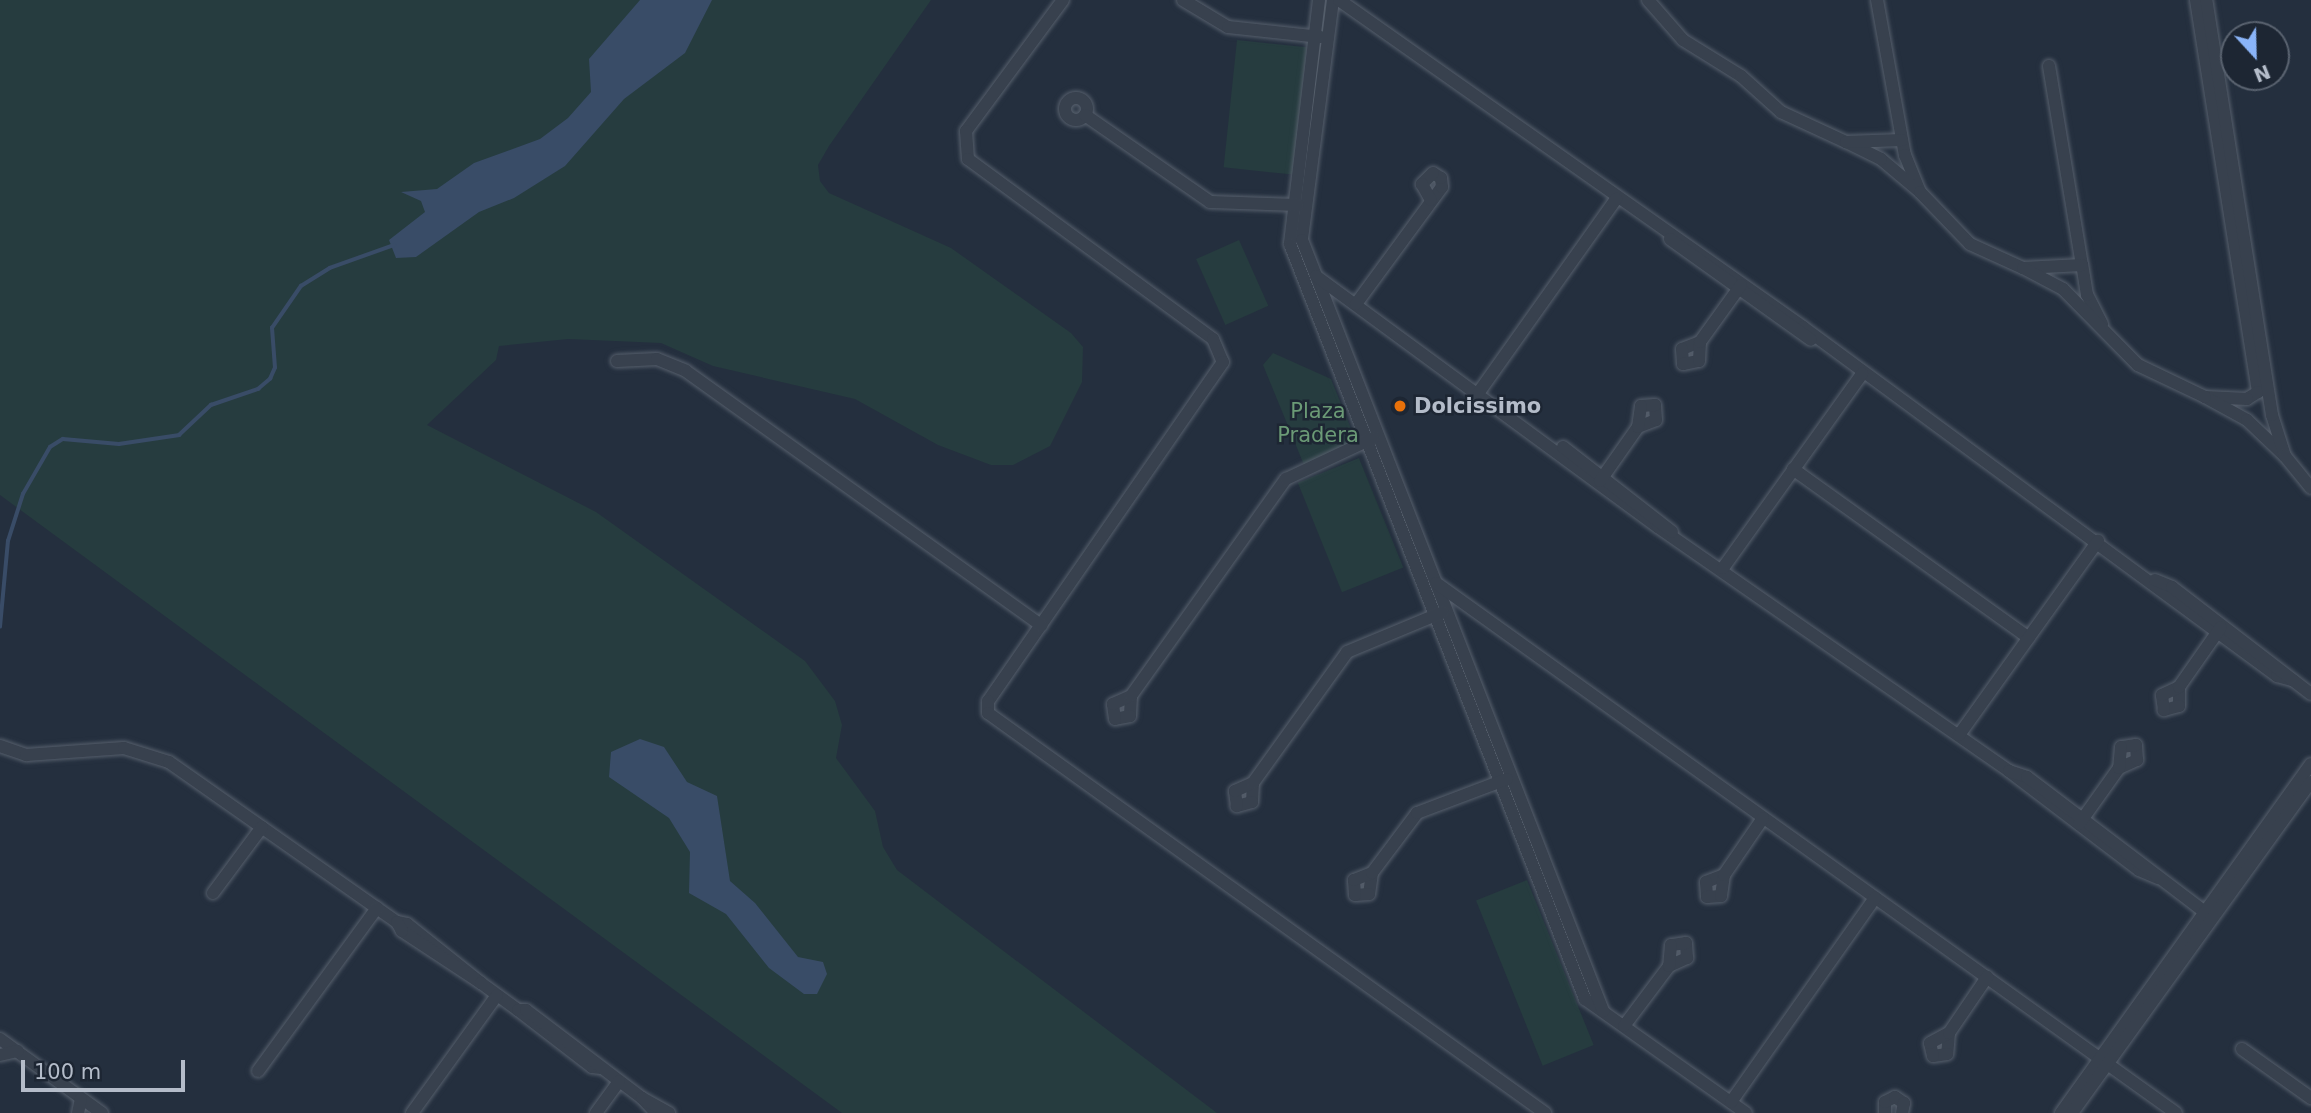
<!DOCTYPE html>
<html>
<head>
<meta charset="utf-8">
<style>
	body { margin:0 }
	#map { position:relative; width:2311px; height:1113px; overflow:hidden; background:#242f3e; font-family:"DejaVu Sans",sans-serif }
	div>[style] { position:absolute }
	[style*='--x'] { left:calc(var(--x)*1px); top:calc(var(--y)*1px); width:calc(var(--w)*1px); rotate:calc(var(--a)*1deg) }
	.green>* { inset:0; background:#263c3f; transform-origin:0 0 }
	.water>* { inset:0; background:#394c67 }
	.stream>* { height:3.5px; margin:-1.75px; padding:0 1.75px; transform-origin:1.75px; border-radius:1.75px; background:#394c67 }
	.roads { filter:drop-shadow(0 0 2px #565f6c) drop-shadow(0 0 2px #565f6c) }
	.street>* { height:12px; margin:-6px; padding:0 6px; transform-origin:6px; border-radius:6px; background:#38414e }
	.street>.ring { margin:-6px; padding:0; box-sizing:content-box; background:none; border:12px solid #38414e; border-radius:50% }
	.dots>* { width:19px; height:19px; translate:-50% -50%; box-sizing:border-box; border:4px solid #1d2633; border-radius:50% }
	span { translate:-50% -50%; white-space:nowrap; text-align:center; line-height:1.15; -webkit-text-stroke:5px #1d2633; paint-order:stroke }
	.poi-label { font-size:21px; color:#b4bcc9; font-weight:700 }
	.left { translate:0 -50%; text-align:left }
	.park-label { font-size:21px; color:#6b9a76 }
	.north { position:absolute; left:2220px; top:21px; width:70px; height:70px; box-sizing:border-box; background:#1d2633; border:2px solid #59626f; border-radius:50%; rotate:158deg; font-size:19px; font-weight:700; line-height:28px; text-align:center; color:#b4bcc9 }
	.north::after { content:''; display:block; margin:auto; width:24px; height:32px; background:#8ab4f8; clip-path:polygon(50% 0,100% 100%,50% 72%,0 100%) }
	.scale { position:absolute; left:21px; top:1060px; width:164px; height:32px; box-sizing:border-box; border:4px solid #b4bcc9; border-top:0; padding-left:9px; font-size:21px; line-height:24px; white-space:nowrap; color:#b4bcc9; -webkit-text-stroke:5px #1d2633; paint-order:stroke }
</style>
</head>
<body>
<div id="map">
	<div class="green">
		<div style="clip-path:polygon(0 0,931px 0,829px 146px,818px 165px,820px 181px,829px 193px,951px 248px,1071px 333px,1083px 347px,1082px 382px,1050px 446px,1013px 465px,991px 465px,938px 445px,855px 399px,713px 366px,661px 343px,568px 339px,499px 346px,496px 360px,427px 425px,596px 512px,805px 661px,835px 701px,842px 725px,836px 758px,875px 811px,883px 847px,897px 870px,1217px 1113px,842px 1113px,0 495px)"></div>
		<div style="left:1237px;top:40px;width:70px;height:128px;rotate:6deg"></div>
		<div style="left:1239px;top:240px;width:72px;height:47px;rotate:66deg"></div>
		<div style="clip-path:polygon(1273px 353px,1331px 379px,1356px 441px,1304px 465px,1263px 365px)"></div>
		<div style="left:1359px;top:458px;width:118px;height:66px;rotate:68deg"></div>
		<div style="left:1527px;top:880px;width:178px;height:55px;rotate:68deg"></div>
	</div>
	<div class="water">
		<div style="clip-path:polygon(640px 0,712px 0,685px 53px,624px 99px,565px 166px,514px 198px,479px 212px,416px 257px,396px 258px,389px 240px,425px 212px,421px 201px,401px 192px,437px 189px,474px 163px,540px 139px,568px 118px,591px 92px,589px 59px)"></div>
		<div style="clip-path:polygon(640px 739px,664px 747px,687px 782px,717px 796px,730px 881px,755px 903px,798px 957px,823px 962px,827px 974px,817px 994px,804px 994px,769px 968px,726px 914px,689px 893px,690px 852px,669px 818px,609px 777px,611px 752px)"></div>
	</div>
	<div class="stream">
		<div style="--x:0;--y:627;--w:86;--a:-84.7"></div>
		<div style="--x:8;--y:541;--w:49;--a:-72.3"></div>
		<div style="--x:23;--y:494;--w:54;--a:-60.1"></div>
		<div style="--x:50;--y:447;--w:15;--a:-32"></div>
		<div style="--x:63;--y:439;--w:56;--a:5.1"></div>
		<div style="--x:119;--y:444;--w:61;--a:-8.5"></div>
		<div style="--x:179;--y:435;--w:44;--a:-43.2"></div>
		<div style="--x:211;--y:405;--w:50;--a:-18.8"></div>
		<div style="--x:258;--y:389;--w:16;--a:-40"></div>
		<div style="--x:270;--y:379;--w:12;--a:-66"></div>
		<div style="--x:275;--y:368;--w:40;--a:-94.3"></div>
		<div style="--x:272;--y:328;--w:51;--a:-55.4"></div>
		<div style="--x:301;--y:286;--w:34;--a:-32"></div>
		<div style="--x:330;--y:268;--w:68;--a:-19.8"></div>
	</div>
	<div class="roads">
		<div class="street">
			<div style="--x:1063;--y:0;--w:163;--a:126.5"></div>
			<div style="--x:966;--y:131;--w:28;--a:86"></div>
			<div style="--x:968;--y:159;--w:304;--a:36.3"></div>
			<div style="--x:1213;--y:339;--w:25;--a:67"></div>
			<div style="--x:1223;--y:362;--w:412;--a:124.7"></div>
			<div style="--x:988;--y:701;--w:12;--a:90"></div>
			<div style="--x:988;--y:713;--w:686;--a:35.68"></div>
			<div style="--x:1183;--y:0;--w:52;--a:31"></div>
			<div style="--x:1228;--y:27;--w:93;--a:6.2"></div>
			<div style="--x:1319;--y:0;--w:246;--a:96.8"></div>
			<div style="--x:1290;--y:244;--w:811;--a:68.66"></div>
			<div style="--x:1585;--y:999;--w:197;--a:35.3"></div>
			<div style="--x:1333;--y:0;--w:242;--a:97.4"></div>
			<div style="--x:1302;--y:240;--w:828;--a:68.67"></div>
			<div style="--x:1339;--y:0;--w:568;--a:35.17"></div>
			<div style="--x:1803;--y:327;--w:589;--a:36.36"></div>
			<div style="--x:2277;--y:676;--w:16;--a:15"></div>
			<div style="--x:1648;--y:0;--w:53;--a:48.8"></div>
			<div style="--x:1683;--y:40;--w:68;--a:31.8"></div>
			<div style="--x:1741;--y:76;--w:54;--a:42"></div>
			<div style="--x:1781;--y:112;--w:72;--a:24.8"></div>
			<div style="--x:1877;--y:0;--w:158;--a:79.8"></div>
			<div style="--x:1905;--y:155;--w:40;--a:68"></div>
			<div style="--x:1920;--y:192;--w:51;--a:-139.8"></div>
			<div style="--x:1881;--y:159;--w:39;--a:-154"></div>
			<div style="--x:1846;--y:142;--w:56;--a:-2"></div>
			<div style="--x:2196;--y:0;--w:397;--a:81"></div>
			<div style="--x:2258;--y:392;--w:13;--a:148"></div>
			<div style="--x:2247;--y:399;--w:42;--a:-177.3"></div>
			<div style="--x:2205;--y:397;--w:48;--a:28.7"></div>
			<div style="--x:2247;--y:420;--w:52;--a:43.5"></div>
			<div style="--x:2285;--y:456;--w:43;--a:-107.6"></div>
			<div style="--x:2272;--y:415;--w:420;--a:-99"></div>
			<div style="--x:2049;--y:66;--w:202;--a:80.6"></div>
			<div class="ring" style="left:1065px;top:98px;width:10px;height:10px"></div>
			<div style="--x:1085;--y:115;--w:152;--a:34.8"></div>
			<div style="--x:1210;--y:202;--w:88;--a:2"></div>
			<div style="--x:1920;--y:192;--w:72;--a:46.1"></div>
			<div style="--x:1970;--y:244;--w:58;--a:24.4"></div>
			<div style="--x:1670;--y:239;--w:173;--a:35.6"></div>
			<div style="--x:1316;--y:276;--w:424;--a:36.3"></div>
			<div style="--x:1658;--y:527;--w:427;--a:34.8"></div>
			<div style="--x:2009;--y:771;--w:163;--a:37.3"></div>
			<div style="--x:2139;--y:870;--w:21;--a:23"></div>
			<div style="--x:1356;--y:304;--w:145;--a:-53.7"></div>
			<div style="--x:1442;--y:187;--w:9;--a:-96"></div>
			<div style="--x:1441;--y:178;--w:9;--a:-148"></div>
			<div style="--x:1433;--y:173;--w:16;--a:135"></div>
			<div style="--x:1422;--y:184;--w:18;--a:61"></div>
			<div style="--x:2102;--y:324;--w:33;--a:-117"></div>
			<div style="--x:2087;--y:295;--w:30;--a:-99"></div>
			<div style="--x:2082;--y:265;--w:59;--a:177.1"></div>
			<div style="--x:2023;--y:268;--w:45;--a:27.7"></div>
			<div style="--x:2063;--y:289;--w:107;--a:45.4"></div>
			<div style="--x:2138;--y:365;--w:74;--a:25.5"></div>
			<div style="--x:1700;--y:342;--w:19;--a:159"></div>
			<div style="--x:1682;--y:349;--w:15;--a:86"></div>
			<div style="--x:1683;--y:364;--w:16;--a:-11"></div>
			<div style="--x:1699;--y:361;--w:19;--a:-87"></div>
			<div style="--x:1700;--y:342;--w:70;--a:-54.3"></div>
			<div style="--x:617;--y:361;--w:40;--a:-2.9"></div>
			<div style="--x:657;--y:359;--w:31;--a:22"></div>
			<div style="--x:686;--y:371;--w:437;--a:35.6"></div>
			<div style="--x:1479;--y:392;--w:237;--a:-54.6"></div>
			<div style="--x:1563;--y:447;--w:138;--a:37.9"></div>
			<div style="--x:2285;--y:456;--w:41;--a:50.9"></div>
			<div style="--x:1793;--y:469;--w:290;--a:35.6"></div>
			<div style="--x:1600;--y:481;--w:66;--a:-54.9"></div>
			<div style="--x:1638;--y:427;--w:19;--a:-21"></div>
			<div style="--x:1656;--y:420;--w:15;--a:-94"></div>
			<div style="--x:1655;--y:405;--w:14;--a:176"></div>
			<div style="--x:1641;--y:406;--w:21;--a:98"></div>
			<div style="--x:1723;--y:568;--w:239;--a:-54.4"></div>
			<div style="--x:2155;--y:580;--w:18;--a:22"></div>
			<div style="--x:2172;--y:587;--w:175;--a:37.6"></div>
			<div style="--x:1436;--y:583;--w:910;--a:35.61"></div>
			<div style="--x:2179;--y:687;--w:19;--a:90"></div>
			<div style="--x:2179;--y:706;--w:16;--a:165"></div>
			<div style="--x:2164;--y:710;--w:15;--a:-98"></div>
			<div style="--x:2162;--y:695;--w:19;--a:-25"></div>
			<div style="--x:2179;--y:687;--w:73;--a:-55"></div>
			<div style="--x:1131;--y:696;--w:20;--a:93"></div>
			<div style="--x:1130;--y:716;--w:15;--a:169"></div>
			<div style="--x:1115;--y:719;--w:15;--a:-98"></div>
			<div style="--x:1113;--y:704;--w:20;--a:-24"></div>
			<div style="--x:1131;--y:696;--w:267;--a:-54.5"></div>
			<div style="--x:1286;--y:479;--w:96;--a:-25.2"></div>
			<div style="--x:1959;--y:735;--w:239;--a:-54.4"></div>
			<div style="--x:0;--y:746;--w:28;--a:19"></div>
			<div style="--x:26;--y:755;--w:98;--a:-4.1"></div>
			<div style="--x:124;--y:748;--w:47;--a:17.3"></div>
			<div style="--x:169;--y:762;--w:279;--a:35.1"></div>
			<div style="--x:397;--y:922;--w:10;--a:11"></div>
			<div style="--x:407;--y:924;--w:95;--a:38.6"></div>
			<div style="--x:481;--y:983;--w:95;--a:-146.6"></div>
			<div style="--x:402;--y:931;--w:10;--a:-119"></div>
			<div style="--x:2009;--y:771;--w:19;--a:18"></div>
			<div style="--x:2027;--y:777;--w:228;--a:37.2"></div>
			<div style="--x:1253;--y:783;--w:19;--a:93"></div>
			<div style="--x:1252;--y:802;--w:16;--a:165"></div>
			<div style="--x:1237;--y:806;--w:15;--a:-98"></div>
			<div style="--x:1235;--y:791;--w:20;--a:-24"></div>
			<div style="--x:1253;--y:783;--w:161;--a:-54.3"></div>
			<div style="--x:1347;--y:652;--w:104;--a:-22.6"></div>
			<div style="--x:2079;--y:824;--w:69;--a:-54.5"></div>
			<div style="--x:2119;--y:768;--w:20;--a:-24"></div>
			<div style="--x:2137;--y:760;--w:15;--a:-94"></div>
			<div style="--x:2136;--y:745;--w:15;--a:172"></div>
			<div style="--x:2121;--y:747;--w:21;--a:95"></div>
			<div style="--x:1372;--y:873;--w:21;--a:98"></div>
			<div style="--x:1369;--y:894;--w:14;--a:176"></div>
			<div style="--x:1355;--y:895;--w:15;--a:-94"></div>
			<div style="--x:1354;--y:880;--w:19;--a:-21"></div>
			<div style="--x:1372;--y:873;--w:75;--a:-53.1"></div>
			<div style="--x:1417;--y:813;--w:96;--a:-20.7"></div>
			<div style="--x:1724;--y:875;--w:19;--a:159"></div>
			<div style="--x:1706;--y:882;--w:15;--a:86"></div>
			<div style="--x:1707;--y:897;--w:14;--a:-4"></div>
			<div style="--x:1721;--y:896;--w:21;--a:-82"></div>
			<div style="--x:1724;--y:875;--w:69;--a:-55.6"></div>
			<div style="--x:213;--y:893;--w:82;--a:-53.4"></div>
			<div style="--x:481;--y:983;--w:46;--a:36.1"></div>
			<div style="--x:1624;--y:1026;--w:75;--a:-53.1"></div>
			<div style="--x:1669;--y:966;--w:20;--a:-24"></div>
			<div style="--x:1687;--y:958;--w:15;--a:-94"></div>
			<div style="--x:1686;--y:943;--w:15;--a:172"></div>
			<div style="--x:1671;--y:945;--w:21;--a:95"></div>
			<div style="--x:1949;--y:1033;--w:21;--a:95"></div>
			<div style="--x:1947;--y:1054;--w:14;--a:172"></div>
			<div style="--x:1933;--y:1056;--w:13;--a:-103"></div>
			<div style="--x:1930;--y:1043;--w:21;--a:-28"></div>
			<div style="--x:1949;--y:1033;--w:68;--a:-55.8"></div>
			<div style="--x:0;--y:1039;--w:126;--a:36"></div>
			<div style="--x:2242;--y:1049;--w:85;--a:35.4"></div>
			<div style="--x:0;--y:1055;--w:18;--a:-13"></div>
			<div style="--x:601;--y:1068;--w:9;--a:-174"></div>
			<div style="--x:592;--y:1067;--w:93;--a:-142.4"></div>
			<div style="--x:518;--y:1010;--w:8;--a:0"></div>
			<div style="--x:526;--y:1010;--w:146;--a:37.2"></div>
			<div style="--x:258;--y:1071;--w:202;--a:-53.9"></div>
			<div style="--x:1731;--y:1102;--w:250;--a:-54.8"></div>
			<div style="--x:78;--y:1113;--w:14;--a:-78"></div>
			<div style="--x:412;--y:1113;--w:145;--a:-54.2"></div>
			<div style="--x:596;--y:1113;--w:39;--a:-54"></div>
			<div style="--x:656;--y:1113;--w:21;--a:-133"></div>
			<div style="--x:642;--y:1098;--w:31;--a:29"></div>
			<div style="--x:1885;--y:1113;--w:11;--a:-90"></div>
			<div style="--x:1885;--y:1102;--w:11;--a:-27"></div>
			<div style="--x:1895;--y:1097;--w:11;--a:34"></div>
			<div style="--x:1904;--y:1103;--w:10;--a:101"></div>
			<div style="--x:2061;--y:1113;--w:429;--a:-54.4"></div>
			<div style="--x:2072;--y:1113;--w:408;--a:-54.2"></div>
		</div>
	</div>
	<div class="dots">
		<div style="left:1400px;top:406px;background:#e8710a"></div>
	</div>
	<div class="poi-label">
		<span class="left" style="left:1414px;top:406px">Dolcissimo</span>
	</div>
	<div class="park-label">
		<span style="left:1318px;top:423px">Plaza<br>Pradera</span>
	</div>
	<div class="north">N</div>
	<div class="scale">100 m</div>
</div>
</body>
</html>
